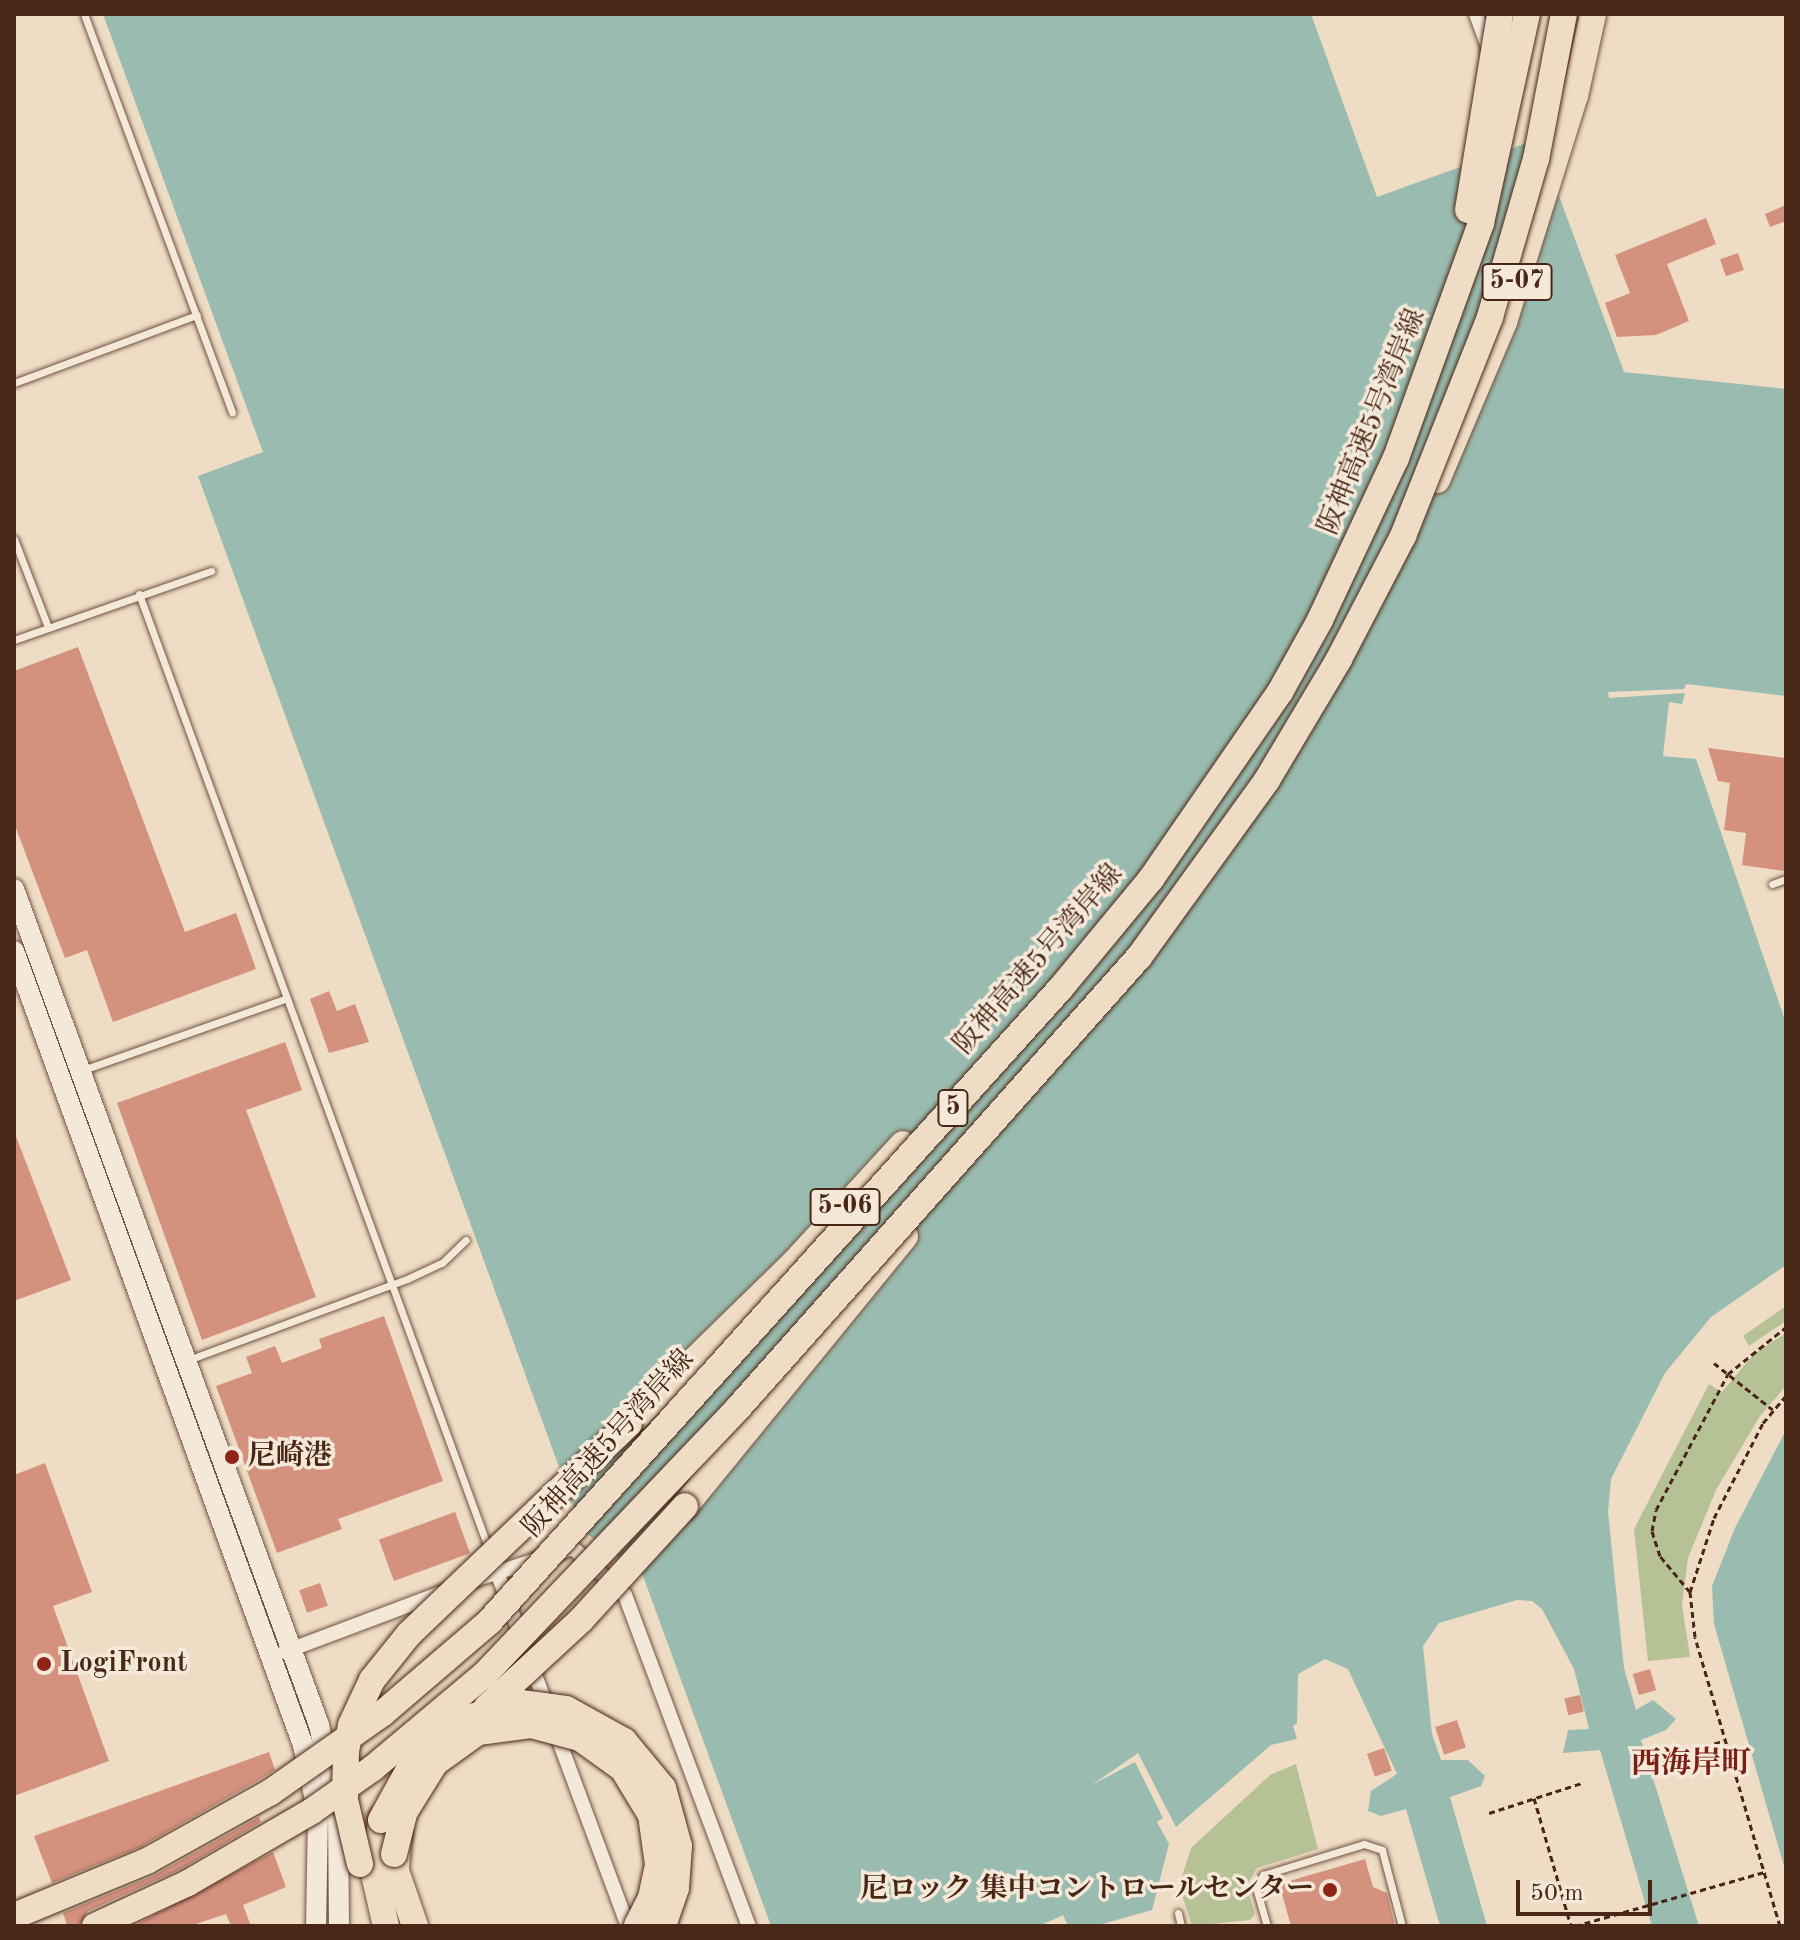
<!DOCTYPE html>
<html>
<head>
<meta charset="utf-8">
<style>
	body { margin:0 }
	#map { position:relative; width:1800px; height:1940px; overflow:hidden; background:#eedcc4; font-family:"Old Standard TT","Noto Serif JP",serif }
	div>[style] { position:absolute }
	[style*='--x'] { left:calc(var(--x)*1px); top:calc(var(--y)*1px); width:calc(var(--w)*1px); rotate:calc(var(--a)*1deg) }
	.green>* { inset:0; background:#b6c196 }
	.water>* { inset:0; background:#9abcb0 }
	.building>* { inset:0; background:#d4927e; transform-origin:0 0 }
	.path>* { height:3px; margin-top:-1.5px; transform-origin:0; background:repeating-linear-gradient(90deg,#492716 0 6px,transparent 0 10px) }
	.roads { filter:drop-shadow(0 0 2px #725442) drop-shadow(0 0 2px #725442) }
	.lane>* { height:7px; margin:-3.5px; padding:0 3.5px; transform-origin:3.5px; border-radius:3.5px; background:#f4e8d9 }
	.street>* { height:14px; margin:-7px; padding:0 7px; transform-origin:7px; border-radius:7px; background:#f4e8d9 }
	.secondary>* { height:20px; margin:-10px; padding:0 10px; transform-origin:10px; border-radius:10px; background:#f4e8d9 }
	.highway>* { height:26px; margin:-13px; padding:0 13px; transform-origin:13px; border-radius:13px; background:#eedcc4 }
	.bridges { filter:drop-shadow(0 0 2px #492716) drop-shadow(0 0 2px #492716) }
	.highway-bridge>* { height:26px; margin:-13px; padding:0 13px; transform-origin:13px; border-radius:13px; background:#eedcc4 }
	.dots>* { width:22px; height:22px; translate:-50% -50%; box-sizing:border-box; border:4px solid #f4e8d9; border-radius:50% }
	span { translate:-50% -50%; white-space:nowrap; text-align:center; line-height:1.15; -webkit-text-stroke:7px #f4e8d9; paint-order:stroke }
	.shield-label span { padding:2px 6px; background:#f4e8d9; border:2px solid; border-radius:6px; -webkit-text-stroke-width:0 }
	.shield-label { font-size:26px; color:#492716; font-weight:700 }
	.street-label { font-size:28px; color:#492716 }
	.poi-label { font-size:28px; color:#492716; font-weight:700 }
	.left { translate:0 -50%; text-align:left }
	.right { translate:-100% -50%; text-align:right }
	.neighbourhood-label { font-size:30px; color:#7a1f14; font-weight:700 }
	.frame { position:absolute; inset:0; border:16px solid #492716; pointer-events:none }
	.scale { position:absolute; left:1516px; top:1880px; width:136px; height:36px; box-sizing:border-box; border:4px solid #492716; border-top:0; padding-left:10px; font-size:24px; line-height:28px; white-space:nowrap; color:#492716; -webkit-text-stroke:6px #f4e8d9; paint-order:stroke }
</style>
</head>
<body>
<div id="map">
	<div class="green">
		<div style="clip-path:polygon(1786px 1306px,1786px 1321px,1749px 1346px,1743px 1336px)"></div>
		<div style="clip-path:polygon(1786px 1333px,1786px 1386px,1760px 1416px,1716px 1490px,1688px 1558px,1682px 1605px,1690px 1657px,1648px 1661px,1634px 1529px,1709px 1384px,1722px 1392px,1754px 1354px)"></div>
		<div style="clip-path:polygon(1296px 1764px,1318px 1849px,1257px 1868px,1246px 1886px,1255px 1914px,1250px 1920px,1192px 1926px,1179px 1886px,1191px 1848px,1270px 1775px)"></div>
	</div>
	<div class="water">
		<div style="clip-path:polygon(103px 14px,1311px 14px,1377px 197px,1538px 139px,1624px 372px,1786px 389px,1786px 696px,1686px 684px,1684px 689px,1608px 692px,1609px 698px,1685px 693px,1682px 704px,1669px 702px,1663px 756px,1696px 759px,1786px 1023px,1786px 1265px,1711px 1317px,1665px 1373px,1611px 1479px,1608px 1512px,1624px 1668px,1636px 1710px,1653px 1700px,1676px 1719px,1666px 1730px,1641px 1740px,1699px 1926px,1652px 1926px,1600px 1750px,1563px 1753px,1568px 1730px,1589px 1729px,1574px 1669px,1542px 1609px,1532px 1601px,1517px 1600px,1439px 1623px,1423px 1646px,1432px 1734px,1441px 1760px,1468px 1760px,1485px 1776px,1481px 1786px,1450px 1797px,1487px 1926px,1440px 1926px,1406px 1809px,1381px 1816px,1368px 1811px,1371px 1791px,1397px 1774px,1348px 1669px,1325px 1659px,1298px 1674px,1297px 1723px,1293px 1726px,1297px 1739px,1271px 1745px,1176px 1827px,1138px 1753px,1092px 1785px,1135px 1762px,1163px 1818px,1157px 1822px,1169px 1844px,1152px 1910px,1095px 1926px,1068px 1926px,1063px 1915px,1039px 1926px,771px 1926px,643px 1576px,582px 1530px,198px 476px,263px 452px)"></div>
		<div style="clip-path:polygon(1786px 1430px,1786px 1873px,1714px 1624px,1712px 1586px,1735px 1528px)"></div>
	</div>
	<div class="building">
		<div style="clip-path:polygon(1786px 205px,1786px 221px,1770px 227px,1765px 214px)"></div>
		<div style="clip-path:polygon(1706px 218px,1716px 244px,1667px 264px,1689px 321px,1656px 335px,1617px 337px,1605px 303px,1630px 293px,1615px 255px)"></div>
		<div style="left:1738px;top:253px;width:18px;height:19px;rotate:71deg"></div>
		<div style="clip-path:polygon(78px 647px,185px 932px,236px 913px,256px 969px,113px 1022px,87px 950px,65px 958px,14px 823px,14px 671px)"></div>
		<div style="clip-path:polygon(1708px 748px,1786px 758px,1784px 871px,1742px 865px,1746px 833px,1724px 830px,1730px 783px,1718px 781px)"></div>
		<div style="clip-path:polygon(329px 991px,337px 1011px,355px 1004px,369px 1042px,329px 1053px,310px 999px)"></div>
		<div style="clip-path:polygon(285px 1042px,302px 1090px,246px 1110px,316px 1297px,202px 1340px,117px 1103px)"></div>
		<div style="clip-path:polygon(14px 1131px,71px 1280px,14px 1301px)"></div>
		<div style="clip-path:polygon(384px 1316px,443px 1481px,338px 1519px,342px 1529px,277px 1553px,216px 1386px,252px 1373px,246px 1357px,275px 1346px,282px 1363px,322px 1348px,319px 1339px)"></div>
		<div style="clip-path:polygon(45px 1463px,92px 1592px,53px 1606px,109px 1761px,14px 1796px,14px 1475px)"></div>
		<div style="left:455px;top:1512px;width:44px;height:81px;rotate:70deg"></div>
		<div style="left:320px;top:1583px;width:24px;height:22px;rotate:71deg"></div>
		<div style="left:1650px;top:1669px;width:22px;height:18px;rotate:74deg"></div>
		<div style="left:1580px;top:1695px;width:17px;height:16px;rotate:77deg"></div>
		<div style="left:1457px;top:1720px;width:29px;height:23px;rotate:72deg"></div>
		<div style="left:1384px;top:1748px;width:24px;height:18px;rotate:71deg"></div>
		<div style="clip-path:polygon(269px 1752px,275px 1770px,262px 1778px,140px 1847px,52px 1883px,34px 1836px)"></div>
		<div style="clip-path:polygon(259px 1817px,261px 1822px,181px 1869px,88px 1911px,79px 1926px,67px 1926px,63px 1913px,153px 1876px)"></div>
		<div style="clip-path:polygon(273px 1852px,286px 1887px,243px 1905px,251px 1926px,231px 1926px,226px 1914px,190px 1926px,133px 1926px)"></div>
		<div style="clip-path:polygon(1365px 1859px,1373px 1887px,1387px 1893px,1395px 1926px,1291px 1926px,1279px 1884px)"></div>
	</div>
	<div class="path">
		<div style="--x:1714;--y:1363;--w:75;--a:38.5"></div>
		<div style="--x:1690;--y:1592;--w:47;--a:-129.8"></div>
		<div style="--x:1660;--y:1556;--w:26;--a:-108"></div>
		<div style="--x:1652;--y:1531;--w:21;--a:-79"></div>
		<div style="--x:1656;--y:1510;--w:154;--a:-62.1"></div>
		<div style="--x:1728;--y:1374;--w:75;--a:-39"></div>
		<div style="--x:1685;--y:1751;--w:40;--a:-14.4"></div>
		<div style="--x:1534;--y:1798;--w:133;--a:73.9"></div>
		<div style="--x:1489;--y:1813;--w:98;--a:-17.9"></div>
		<div style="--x:1575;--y:1926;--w:197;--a:-15.9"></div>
		<div style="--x:1780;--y:1926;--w:301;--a:-106.4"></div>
		<div style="--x:1695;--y:1637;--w:45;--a:-96.3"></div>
		<div style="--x:1690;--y:1592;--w:78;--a:-72"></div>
		<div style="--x:1714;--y:1518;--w:107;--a:-62.7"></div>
		<div style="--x:1763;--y:1423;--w:35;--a:-50"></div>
	</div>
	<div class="roads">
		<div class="lane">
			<div style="--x:84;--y:14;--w:425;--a:69.6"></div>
			<div style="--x:14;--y:383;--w:195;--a:-20.4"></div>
			<div style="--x:14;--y:539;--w:94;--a:68.9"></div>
			<div style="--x:139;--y:594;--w:1018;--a:69.89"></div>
			<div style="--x:14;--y:640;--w:209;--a:-19.3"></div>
			<div style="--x:1772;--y:884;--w:15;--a:-20"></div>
			<div style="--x:83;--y:1070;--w:216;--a:-19.4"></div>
			<div style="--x:188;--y:1360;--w:233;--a:-20.3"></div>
			<div style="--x:407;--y:1279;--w:38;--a:-25"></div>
			<div style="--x:442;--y:1263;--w:33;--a:-44"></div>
			<div style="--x:1178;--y:1913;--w:13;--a:77"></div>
			<div style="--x:1267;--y:1926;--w:40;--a:-106"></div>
			<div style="--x:1256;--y:1888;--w:15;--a:-62"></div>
			<div style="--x:1263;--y:1875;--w:106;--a:-17.1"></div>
			<div style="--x:1364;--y:1844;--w:19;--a:18"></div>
			<div style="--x:1382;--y:1850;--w:79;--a:75.3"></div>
		</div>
		<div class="street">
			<div style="--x:1476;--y:14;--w:40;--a:69.8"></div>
			<div style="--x:497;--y:1572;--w:147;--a:69.7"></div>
			<div style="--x:474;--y:1580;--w:104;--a:-17.9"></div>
			<div style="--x:573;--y:1548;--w:70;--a:42.1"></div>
			<div style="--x:625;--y:1595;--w:353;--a:69.5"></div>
			<div style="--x:284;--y:1652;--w:171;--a:-20.6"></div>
			<div style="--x:555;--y:1730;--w:209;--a:69.6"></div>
		</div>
		<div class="secondary">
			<div style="--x:14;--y:889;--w:890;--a:69.96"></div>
			<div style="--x:319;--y:1725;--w:91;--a:77.9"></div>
			<div style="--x:338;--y:1814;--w:112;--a:89.5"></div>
			<div style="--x:14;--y:951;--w:845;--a:70"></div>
			<div style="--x:303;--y:1745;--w:71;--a:77.7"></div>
			<div style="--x:318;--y:1814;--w:112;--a:91"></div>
		</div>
		<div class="highway">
			<div style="--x:1437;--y:480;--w:172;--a:-67"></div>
			<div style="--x:1504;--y:322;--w:237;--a:-72.6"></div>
			<div style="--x:1575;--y:96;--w:84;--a:-77.6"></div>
			<div style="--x:629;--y:1424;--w:231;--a:-44.3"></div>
			<div style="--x:794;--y:1263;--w:161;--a:-47.5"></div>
			<div style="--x:685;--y:1506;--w:348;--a:-50.8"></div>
			<div style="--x:381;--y:1820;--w:58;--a:95.9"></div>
			<div style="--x:375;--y:1878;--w:49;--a:77.1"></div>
			<div style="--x:399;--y:1833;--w:38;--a:95"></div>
			<div style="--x:396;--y:1871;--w:58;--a:70.9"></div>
		</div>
	</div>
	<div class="bridges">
		<div class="highway-bridge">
			<div style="--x:1468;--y:210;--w:199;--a:-80.7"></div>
			<div style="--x:486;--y:1708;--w:129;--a:-42.8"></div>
			<div style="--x:581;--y:1620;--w:154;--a:-47.6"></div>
			<div style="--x:404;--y:1813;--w:59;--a:-58.2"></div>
			<div style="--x:435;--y:1763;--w:53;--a:-35.8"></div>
			<div style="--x:478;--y:1732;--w:53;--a:-7.5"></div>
			<div style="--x:531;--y:1725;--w:51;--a:14.9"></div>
			<div style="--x:580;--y:1738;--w:53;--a:35.8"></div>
			<div style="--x:623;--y:1769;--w:54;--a:58.7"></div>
			<div style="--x:651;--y:1815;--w:50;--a:82"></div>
			<div style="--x:658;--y:1865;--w:34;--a:102"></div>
			<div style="--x:651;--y:1898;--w:31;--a:117"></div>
			<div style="--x:381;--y:1820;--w:66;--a:-61.1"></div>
			<div style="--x:413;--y:1762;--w:63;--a:-41.8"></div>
			<div style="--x:460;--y:1720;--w:63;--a:-15.6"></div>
			<div style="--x:521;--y:1703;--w:45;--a:7.6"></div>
			<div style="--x:566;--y:1709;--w:66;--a:28.9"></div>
			<div style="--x:624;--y:1741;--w:61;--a:50.3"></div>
			<div style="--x:663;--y:1788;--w:60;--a:74.6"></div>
			<div style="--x:679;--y:1846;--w:42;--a:94.1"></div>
			<div style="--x:676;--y:1888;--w:40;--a:108.9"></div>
			<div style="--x:394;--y:1854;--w:58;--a:-76"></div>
			<div style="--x:360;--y:1864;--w:66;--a:-103.2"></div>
			<div style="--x:345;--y:1800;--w:49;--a:-88.8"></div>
			<div style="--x:346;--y:1751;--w:26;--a:-79"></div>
			<div style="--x:351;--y:1725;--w:50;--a:-65"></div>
			<div style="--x:372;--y:1680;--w:59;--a:-51.2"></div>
			<div style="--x:409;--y:1634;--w:304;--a:-43.7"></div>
			<div style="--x:14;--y:1916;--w:144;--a:-22.5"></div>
			<div style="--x:147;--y:1861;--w:142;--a:-29.1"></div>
			<div style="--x:271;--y:1792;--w:137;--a:-35.2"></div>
			<div style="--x:383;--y:1713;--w:140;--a:-40.6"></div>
			<div style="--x:489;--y:1622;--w:852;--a:-47.95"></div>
			<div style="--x:1060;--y:989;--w:143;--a:-50.4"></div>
			<div style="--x:1151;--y:879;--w:227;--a:-55.4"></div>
			<div style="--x:1280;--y:692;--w:82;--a:-60.9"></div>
			<div style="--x:1320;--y:620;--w:179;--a:-64.9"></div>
			<div style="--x:1396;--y:458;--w:250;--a:-70.1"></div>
			<div style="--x:1481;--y:223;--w:214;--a:-77.6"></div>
			<div style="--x:95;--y:1926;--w:102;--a:-24.8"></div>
			<div style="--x:188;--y:1883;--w:143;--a:-30.1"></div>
			<div style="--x:312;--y:1811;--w:75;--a:-35.2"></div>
			<div style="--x:373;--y:1768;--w:145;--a:-40"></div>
			<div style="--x:484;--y:1675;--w:370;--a:-46.4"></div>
			<div style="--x:739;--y:1407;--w:602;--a:-48.37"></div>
			<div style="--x:1139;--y:957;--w:218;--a:-54.1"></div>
			<div style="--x:1267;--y:780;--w:141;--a:-59.2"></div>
			<div style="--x:1339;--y:659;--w:139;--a:-62.5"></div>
			<div style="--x:1403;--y:536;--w:236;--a:-68.3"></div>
			<div style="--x:1490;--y:317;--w:165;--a:-73.8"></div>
			<div style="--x:1536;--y:159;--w:148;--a:-79.1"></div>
		</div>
	</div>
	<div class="dots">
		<div style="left:232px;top:1457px;background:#8f2418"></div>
		<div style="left:44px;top:1664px;background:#8f2418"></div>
		<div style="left:1330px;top:1890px;background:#8f2418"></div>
	</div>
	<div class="shield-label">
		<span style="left:1517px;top:282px">5-07</span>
		<span style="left:953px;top:1108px">5</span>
		<span style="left:845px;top:1207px">5-06</span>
	</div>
	<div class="street-label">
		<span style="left:1373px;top:422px;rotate:-68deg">阪神高速5号湾岸線</span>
		<span style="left:1039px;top:960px;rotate:-49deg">阪神高速5号湾岸線</span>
		<span style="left:609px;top:1444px;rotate:-48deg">阪神高速5号湾岸線</span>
	</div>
	<div class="poi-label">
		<span class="left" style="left:248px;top:1457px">尼崎港</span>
		<span class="left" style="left:60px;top:1664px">LogiFront</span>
		<span class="right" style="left:1314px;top:1890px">尼ロック 集中コントロールセンター</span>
	</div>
	<div class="neighbourhood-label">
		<span style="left:1691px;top:1764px">西海岸町</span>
	</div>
	<div class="frame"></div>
	<div class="scale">50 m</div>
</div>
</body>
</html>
